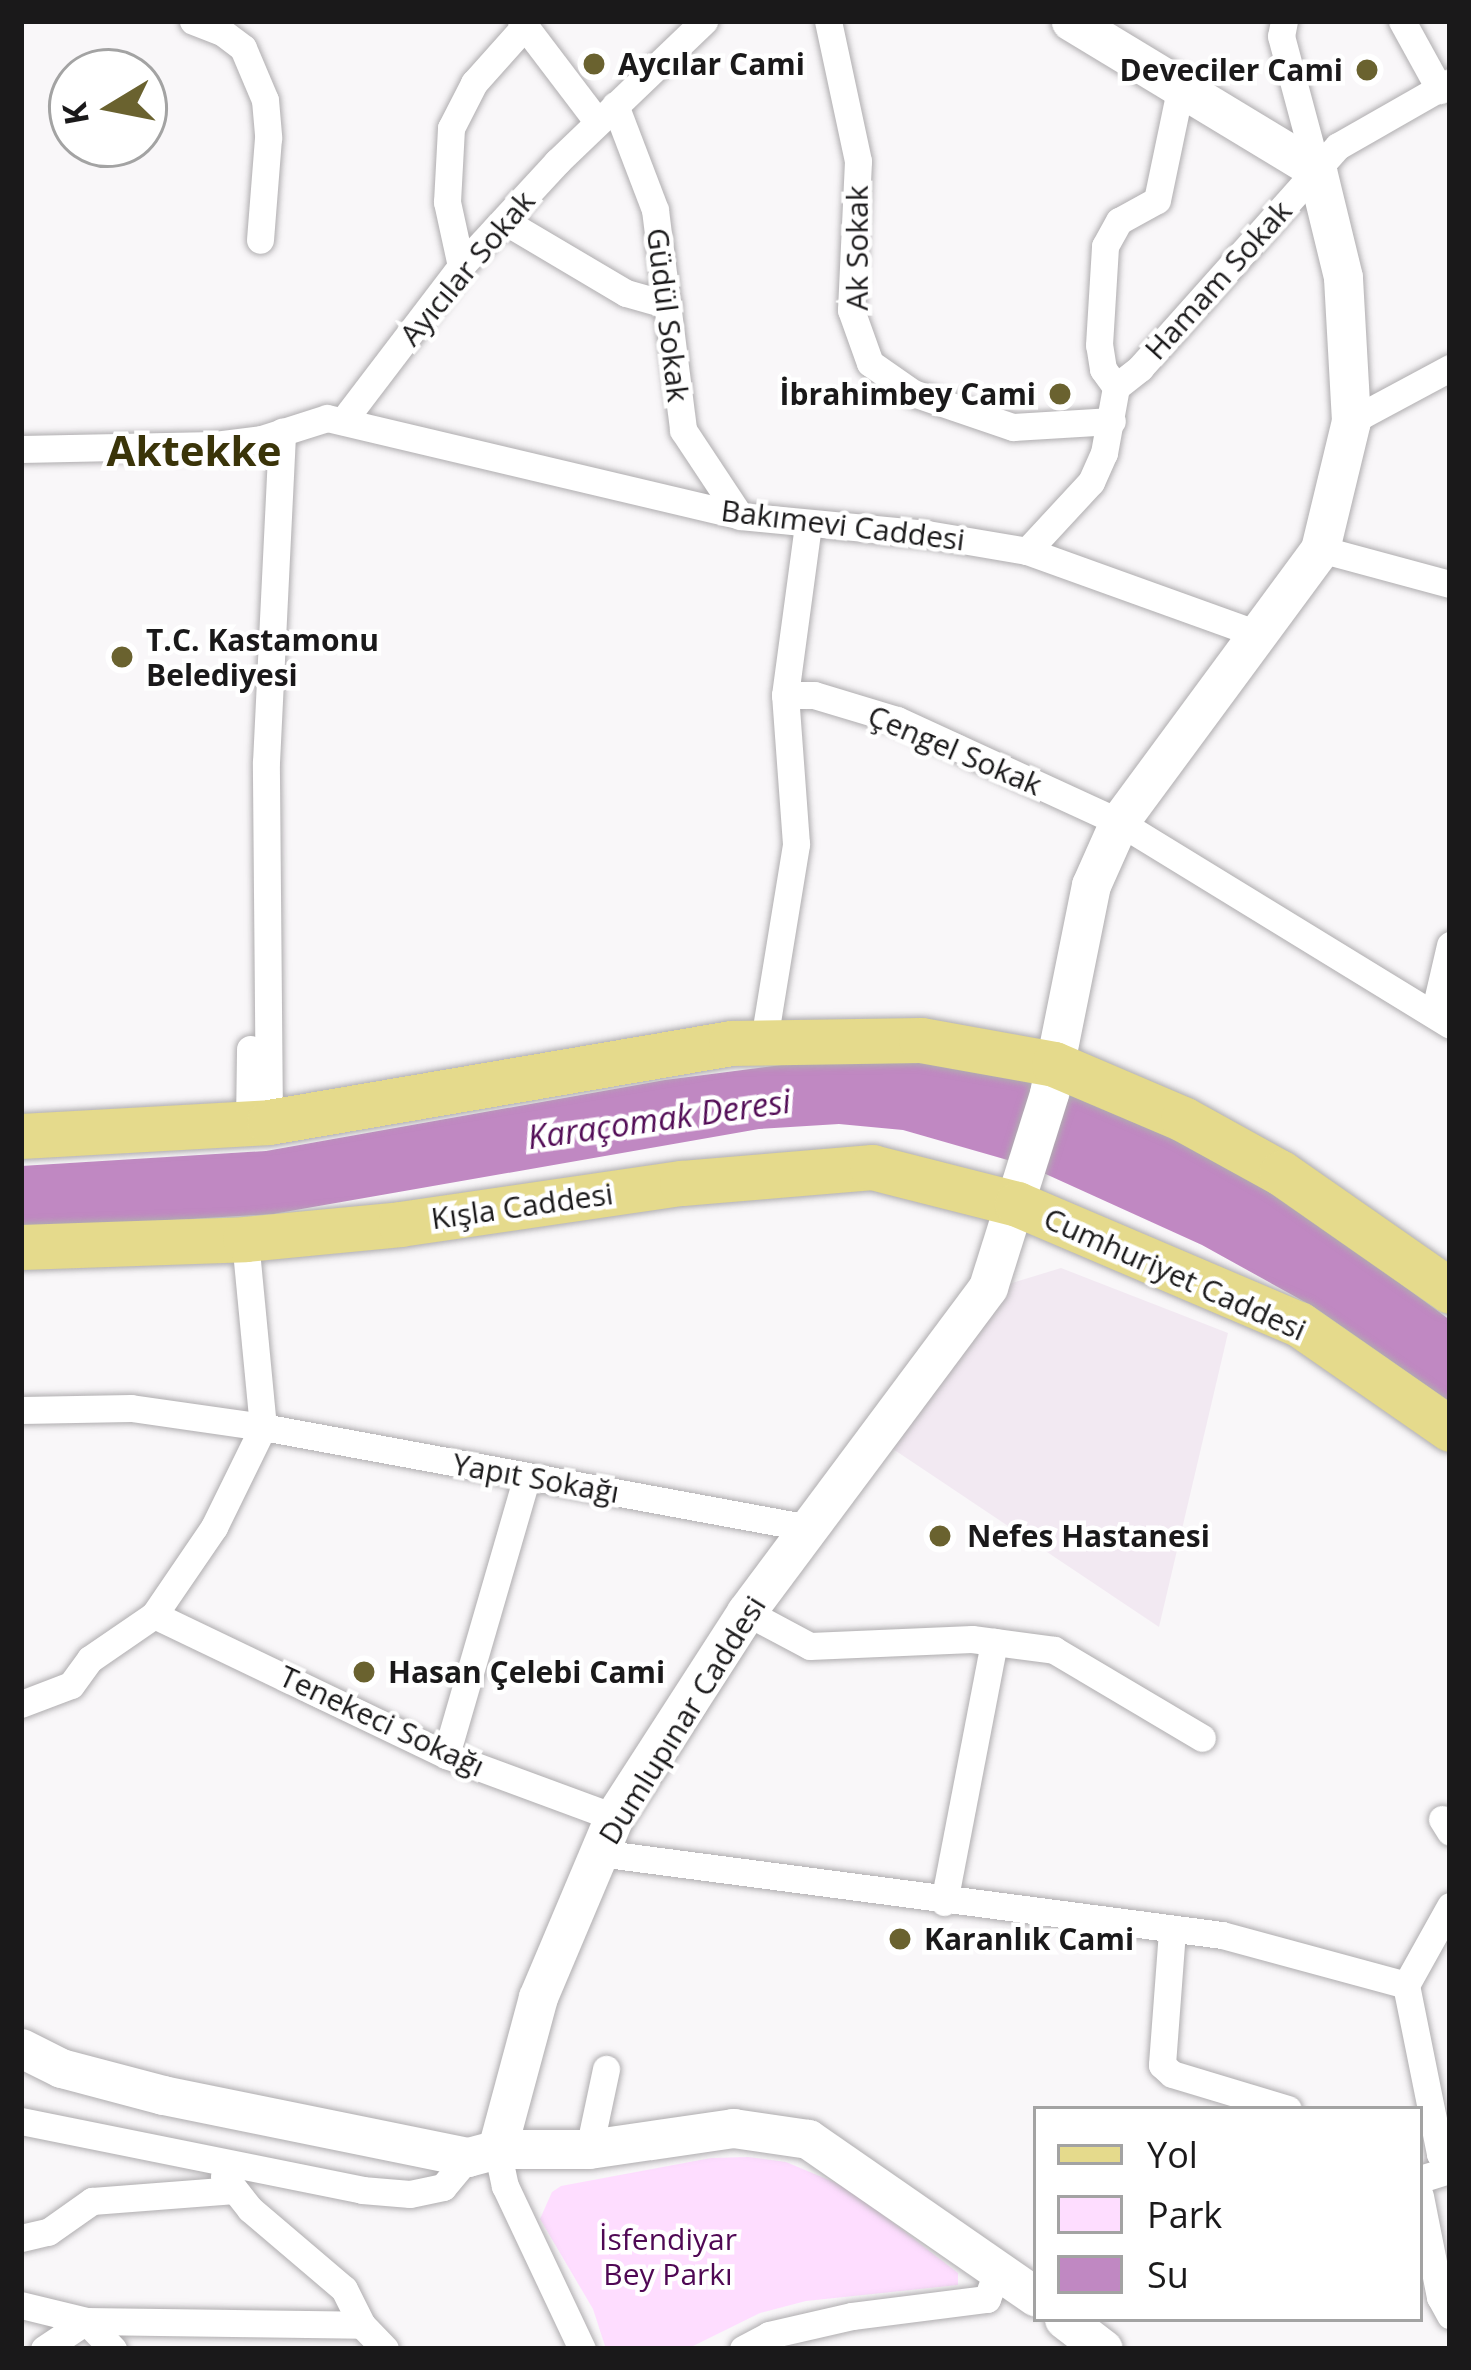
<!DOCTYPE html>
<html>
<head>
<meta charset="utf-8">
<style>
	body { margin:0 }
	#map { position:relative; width:1471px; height:2370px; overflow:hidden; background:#f9f7f9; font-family:"Open Sans",sans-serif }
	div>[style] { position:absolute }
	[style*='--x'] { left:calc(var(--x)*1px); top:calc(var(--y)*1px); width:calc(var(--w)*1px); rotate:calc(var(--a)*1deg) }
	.built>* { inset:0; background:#f2e9f2 }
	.green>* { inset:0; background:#feddff }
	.water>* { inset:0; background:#c088c2 }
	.roads { filter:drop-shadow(0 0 3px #afadaf) drop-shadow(0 0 3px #afadaf) }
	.minor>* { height:27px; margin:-13.5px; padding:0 13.5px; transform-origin:13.5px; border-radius:13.5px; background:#fff }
	.secondary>* { height:39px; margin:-19.5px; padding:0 19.5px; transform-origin:19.5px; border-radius:19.5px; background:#fff }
	.primary>* { height:45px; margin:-22.5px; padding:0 22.5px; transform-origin:22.5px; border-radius:22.5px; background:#e5da8c }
	.dots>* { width:33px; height:33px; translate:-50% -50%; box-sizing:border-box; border:6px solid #fff; border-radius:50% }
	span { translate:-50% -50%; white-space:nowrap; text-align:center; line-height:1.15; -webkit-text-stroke:9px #fff; paint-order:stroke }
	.poi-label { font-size:30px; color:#1a191a; font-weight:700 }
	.left { translate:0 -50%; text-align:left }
	.right { translate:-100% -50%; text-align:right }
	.street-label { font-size:30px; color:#1a191a }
	.park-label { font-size:30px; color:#4f0854 }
	.water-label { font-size:33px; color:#520c56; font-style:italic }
	.district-label { font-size:42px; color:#3a3409; font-weight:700 }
	.frame { position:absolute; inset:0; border:24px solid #1a191a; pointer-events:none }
	.legend { position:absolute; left:1033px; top:2106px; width:390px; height:216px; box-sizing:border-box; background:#fff; border:3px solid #a3a3a3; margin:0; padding:15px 21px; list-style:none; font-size:36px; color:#1a191a }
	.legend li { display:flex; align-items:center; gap:24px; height:60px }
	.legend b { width:60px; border:3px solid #a3a3a3 }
	.north { position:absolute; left:48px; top:48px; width:120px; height:120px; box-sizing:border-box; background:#fff; border:3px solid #a3a3a3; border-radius:50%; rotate:260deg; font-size:33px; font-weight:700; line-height:48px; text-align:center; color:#1a191a }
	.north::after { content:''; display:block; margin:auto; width:42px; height:54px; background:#6a622f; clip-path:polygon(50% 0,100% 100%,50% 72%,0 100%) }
</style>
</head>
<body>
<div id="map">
	<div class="built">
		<div style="clip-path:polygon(1061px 1268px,1228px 1333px,1159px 1627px,893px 1449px,999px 1287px)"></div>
	</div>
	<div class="green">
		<div style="clip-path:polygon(748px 2157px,786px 2162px,848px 2188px,958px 2273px,958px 2285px,806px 2301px,760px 2313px,687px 2349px,606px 2349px,593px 2309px,540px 2219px,552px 2192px,561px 2186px,711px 2158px)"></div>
	</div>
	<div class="water">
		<div style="clip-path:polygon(837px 1058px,923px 1061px,1008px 1075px,1083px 1096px,1154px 1127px,1288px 1201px,1450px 1320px,1450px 1402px,1314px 1307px,1202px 1245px,1028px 1166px,903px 1130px,839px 1124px,759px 1129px,273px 1214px,21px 1229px,21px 1166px,266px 1151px,665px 1080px)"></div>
	</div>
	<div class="roads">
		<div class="minor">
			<div style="--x:193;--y:21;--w:31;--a:21"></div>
			<div style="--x:222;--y:32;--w:26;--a:37"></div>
			<div style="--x:243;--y:48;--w:56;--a:67.1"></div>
			<div style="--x:265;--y:100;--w:38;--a:85"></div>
			<div style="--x:268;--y:138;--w:102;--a:94.5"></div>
			<div style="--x:521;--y:21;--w:126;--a:52.8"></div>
			<div style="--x:828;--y:21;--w:143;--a:77.9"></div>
			<div style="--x:858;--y:161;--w:149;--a:92.7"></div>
			<div style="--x:851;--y:310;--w:56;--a:70.3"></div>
			<div style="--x:870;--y:363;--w:52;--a:34.9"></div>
			<div style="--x:913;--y:393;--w:106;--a:18.8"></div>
			<div style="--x:1013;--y:427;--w:99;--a:-3.5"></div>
			<div style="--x:1284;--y:21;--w:15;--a:101"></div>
			<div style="--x:1281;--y:36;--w:139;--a:75"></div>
			<div style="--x:1402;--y:21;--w:79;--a:61.2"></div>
			<div style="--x:615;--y:105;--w:112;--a:69.1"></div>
			<div style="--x:655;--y:210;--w:222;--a:82.7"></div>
			<div style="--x:683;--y:430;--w:103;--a:56.5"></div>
			<div style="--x:506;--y:222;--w:139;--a:30.6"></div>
			<div style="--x:626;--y:293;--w:44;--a:15.9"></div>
			<div style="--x:461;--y:266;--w:66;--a:-102.3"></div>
			<div style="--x:447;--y:202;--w:74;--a:-86.9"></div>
			<div style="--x:451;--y:128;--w:51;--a:-62.9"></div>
			<div style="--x:474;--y:83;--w:76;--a:-48.2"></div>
			<div style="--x:1116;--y:387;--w:31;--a:-38"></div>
			<div style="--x:1140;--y:368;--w:297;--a:-48.3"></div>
			<div style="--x:1338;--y:146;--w:129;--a:-29.7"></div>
			<div style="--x:343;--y:421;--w:195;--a:-52.7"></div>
			<div style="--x:461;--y:266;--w:142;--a:-47.3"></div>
			<div style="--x:557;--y:162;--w:204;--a:-43.8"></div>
			<div style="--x:1351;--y:421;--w:112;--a:-28.2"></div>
			<div style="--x:21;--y:449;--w:194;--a:-1.2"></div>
			<div style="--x:215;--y:445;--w:46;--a:-7.4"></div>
			<div style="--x:261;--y:439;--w:69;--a:-17.7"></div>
			<div style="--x:327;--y:418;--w:424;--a:13.3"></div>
			<div style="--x:740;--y:516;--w:188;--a:5.5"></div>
			<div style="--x:927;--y:534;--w:101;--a:9.6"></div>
			<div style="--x:1027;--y:551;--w:245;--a:19.8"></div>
			<div style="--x:1320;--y:549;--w:135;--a:15.1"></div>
			<div style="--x:1027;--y:551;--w:94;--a:-47.2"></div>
			<div style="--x:1091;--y:482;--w:32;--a:-66"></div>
			<div style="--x:1104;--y:453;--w:67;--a:-79.7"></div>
			<div style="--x:1116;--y:387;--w:22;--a:-126"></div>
			<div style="--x:1103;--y:369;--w:24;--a:-99"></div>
			<div style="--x:1099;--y:345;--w:99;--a:-86.5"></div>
			<div style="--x:1105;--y:246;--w:29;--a:-61"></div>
			<div style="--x:1119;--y:221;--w:43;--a:-28.9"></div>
			<div style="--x:1157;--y:200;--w:112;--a:-78.2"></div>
			<div style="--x:785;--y:695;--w:29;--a:0"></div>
			<div style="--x:814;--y:695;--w:87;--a:16.8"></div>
			<div style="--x:897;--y:720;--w:244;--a:24.7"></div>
			<div style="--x:1119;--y:822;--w:388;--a:31.5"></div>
			<div style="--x:1434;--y:1014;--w:71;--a:-76.9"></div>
			<div style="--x:764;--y:1040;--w:199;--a:-80.7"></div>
			<div style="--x:796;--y:844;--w:149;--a:-94.2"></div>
			<div style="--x:785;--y:695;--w:173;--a:-82.3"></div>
			<div style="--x:269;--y:1122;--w:360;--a:-90.5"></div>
			<div style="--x:266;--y:762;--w:331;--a:-87.2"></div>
			<div style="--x:249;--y:1123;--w:74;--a:-89.2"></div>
			<div style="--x:21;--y:1410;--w:110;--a:-1"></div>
			<div style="--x:131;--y:1408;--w:133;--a:8.2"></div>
			<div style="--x:263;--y:1427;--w:555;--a:10.48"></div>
			<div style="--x:746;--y:1612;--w:72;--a:28"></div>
			<div style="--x:810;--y:1646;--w:162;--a:-2.5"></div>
			<div style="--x:972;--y:1639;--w:83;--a:7.6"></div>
			<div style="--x:1054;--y:1650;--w:172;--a:30.7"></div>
			<div style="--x:154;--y:1615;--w:324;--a:25.6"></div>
			<div style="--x:446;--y:1755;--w:179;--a:20.3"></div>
			<div style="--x:21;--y:1704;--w:53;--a:-20.8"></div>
			<div style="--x:71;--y:1685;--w:32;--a:-54"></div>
			<div style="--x:90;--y:1659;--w:78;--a:-34.5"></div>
			<div style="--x:154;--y:1615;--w:107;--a:-55.7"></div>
			<div style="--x:214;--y:1527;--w:111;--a:-63.9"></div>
			<div style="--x:263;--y:1427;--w:189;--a:-95.5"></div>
			<div style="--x:446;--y:1755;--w:290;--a:-73.8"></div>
			<div style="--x:1442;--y:1819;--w:15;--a:58"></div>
			<div style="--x:599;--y:1853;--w:628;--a:7.5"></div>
			<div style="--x:1222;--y:1935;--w:191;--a:15.2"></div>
			<div style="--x:944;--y:1902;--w:265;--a:-79.1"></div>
			<div style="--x:1450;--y:1906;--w:90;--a:119.1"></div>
			<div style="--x:1406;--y:1985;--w:172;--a:78.6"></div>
			<div style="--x:1440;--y:2154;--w:10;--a:17"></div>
			<div style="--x:1172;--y:1931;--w:134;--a:94.3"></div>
			<div style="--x:1162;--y:2065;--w:13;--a:42"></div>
			<div style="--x:1172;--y:2074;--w:121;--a:16.8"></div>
			<div style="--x:21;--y:2121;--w:348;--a:11.4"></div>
			<div style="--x:362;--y:2190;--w:48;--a:4.8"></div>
			<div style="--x:410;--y:2194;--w:34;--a:-12"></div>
			<div style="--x:443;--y:2187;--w:39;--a:-50"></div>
			<div style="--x:497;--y:2149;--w:38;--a:78"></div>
			<div style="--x:505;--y:2186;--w:180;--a:64.7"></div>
			<div style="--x:589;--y:2149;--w:82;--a:-78"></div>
			<div style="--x:224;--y:2176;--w:42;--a:51.8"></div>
			<div style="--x:250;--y:2209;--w:123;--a:40.4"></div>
			<div style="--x:344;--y:2289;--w:40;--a:63.4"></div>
			<div style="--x:1420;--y:2179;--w:31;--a:-17"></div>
			<div style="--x:1420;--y:2196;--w:103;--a:78.8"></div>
			<div style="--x:1440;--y:2297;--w:21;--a:61"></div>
			<div style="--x:21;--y:2238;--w:28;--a:-13"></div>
			<div style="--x:48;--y:2232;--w:54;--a:-35.2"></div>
			<div style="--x:92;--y:2201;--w:143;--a:-4.4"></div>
			<div style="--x:21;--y:2305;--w:67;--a:13.8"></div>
			<div style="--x:86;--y:2321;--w:276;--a:0.8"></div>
			<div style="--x:362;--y:2325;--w:33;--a:46"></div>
			<div style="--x:44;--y:2349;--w:50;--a:-33.7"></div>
			<div style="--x:86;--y:2321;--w:39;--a:46"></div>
			<div style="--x:743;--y:2349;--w:30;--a:-28"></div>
			<div style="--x:769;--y:2335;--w:85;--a:-12.9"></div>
			<div style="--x:852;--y:2316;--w:136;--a:-7.2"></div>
			<div style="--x:987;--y:2299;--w:33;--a:-70"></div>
		</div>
		<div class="secondary">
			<div style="--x:21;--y:2048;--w:45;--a:26.6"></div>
			<div style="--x:61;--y:2068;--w:106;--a:14.8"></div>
			<div style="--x:163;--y:2095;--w:311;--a:11.5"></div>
			<div style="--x:468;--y:2157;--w:30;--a:-15"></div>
			<div style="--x:497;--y:2149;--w:92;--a:0"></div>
			<div style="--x:589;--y:2149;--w:146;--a:-8.3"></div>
			<div style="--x:733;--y:2128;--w:76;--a:8.3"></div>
			<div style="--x:808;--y:2139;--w:277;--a:34.7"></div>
			<div style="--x:497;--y:2149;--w:157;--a:-74.9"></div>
			<div style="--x:538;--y:1997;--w:195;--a:-67.1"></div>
			<div style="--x:614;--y:1817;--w:244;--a:-57.2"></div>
			<div style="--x:746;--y:1612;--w:405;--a:-53.3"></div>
			<div style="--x:988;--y:1287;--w:203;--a:-72.5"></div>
			<div style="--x:1049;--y:1093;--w:212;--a:-78.6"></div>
			<div style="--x:1091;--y:885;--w:69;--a:-66"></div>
			<div style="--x:1119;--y:822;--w:339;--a:-53.6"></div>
			<div style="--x:1320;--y:549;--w:132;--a:-76.4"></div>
			<div style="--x:1351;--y:421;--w:144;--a:-93.2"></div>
			<div style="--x:1343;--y:277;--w:110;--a:-103.7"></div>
			<div style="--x:1317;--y:170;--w:288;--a:-148.8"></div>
			<div style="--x:1064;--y:2319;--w:49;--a:37.6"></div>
		</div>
		<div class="primary">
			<div style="--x:21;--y:1136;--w:248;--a:-3.2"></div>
			<div style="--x:269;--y:1122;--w:469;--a:-9.7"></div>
			<div style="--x:731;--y:1043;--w:190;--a:-0.9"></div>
			<div style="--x:921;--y:1040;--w:135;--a:10.2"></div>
			<div style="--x:1054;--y:1064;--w:140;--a:23.1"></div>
			<div style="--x:1183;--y:1119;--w:112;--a:28.9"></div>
			<div style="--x:1281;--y:1173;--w:206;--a:34.9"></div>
			<div style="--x:21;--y:1247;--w:224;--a:-2"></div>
			<div style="--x:245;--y:1239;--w:156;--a:-5.5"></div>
			<div style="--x:400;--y:1224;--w:285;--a:-8.3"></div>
			<div style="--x:682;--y:1183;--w:191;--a:-4.8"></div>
			<div style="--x:872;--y:1167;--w:150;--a:14.3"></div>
			<div style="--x:1017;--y:1204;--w:306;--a:23.1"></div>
			<div style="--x:1299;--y:1324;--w:184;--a:34.8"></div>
		</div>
	</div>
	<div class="dots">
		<div style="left:594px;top:64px;background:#6a622f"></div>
		<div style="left:1367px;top:70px;background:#6a622f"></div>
		<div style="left:1060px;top:394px;background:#6a622f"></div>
		<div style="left:122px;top:657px;background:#6a622f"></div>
		<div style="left:940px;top:1536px;background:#6a622f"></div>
		<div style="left:364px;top:1672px;background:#6a622f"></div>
		<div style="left:900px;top:1939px;background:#6a622f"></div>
	</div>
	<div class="poi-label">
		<span class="left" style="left:618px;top:64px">Aycılar Cami</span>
		<span class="right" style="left:1343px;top:70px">Deveciler Cami</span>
		<span class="right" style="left:1036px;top:394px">İbrahimbey Cami</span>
		<span class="left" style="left:146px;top:657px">T.C. Kastamonu<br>Belediyesi</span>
		<span class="left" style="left:967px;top:1536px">Nefes Hastanesi</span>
		<span class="left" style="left:388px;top:1672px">Hasan Çelebi Cami</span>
		<span class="left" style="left:924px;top:1939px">Karanlık Cami</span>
	</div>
	<div class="street-label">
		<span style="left:857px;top:248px;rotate:-90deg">Ak Sokak</span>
		<span style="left:467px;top:268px;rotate:-50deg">Ayıcılar Sokak</span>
		<span style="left:1218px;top:280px;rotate:-48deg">Hamam Sokak</span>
		<span style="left:668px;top:315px;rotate:83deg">Güdül Sokak</span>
		<span style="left:843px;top:525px;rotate:7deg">Bakımevi Caddesi</span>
		<span style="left:955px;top:750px;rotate:23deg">Çengel Sokak</span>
		<span style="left:522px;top:1206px;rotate:-8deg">Kışla Caddesi</span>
		<span style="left:1175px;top:1274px;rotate:24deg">Cumhuriyet Caddesi</span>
		<span style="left:536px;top:1478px;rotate:10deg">Yapıt Sokağı</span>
		<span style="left:682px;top:1720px;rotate:-58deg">Dumlupınar Caddesi</span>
		<span style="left:382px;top:1721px;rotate:25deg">Tenekeci Sokağı</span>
	</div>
	<div class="park-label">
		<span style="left:668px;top:2256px">İsfendiyar<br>Bey Parkı</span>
	</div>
	<div class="water-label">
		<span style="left:659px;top:1119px;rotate:-8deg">Karaçomak Deresi</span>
	</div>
	<div class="district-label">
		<span style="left:194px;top:450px">Aktekke</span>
	</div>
	<div class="frame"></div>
	<ul class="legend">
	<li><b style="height:15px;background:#e5da8c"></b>Yol</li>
	<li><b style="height:33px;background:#feddff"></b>Park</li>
	<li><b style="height:33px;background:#c088c2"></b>Su</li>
	</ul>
	<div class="north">K</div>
</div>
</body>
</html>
